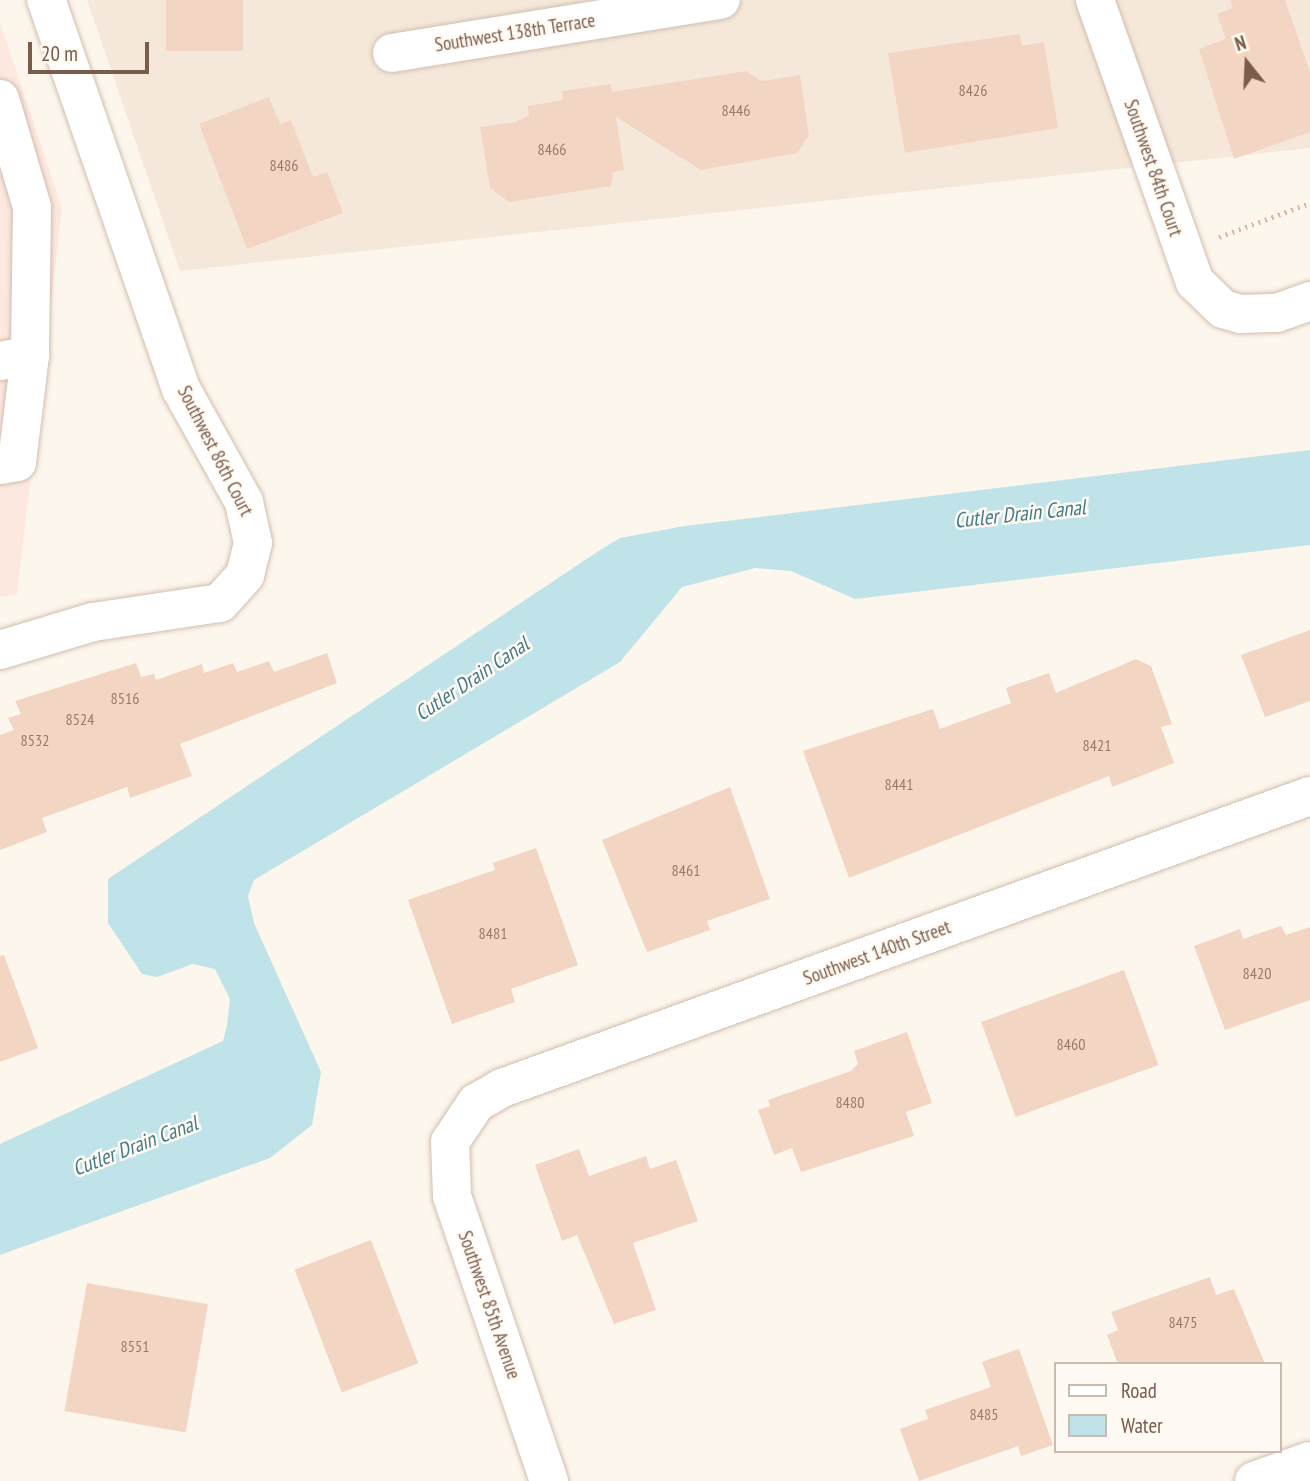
<!DOCTYPE html>
<html>
<head>
<meta charset="utf-8">
<style>
	body { margin:0 }
	#map { position:relative; width:1310px; height:1481px; overflow:hidden; background:#fdf6ec; font-family:"PT Sans Narrow",sans-serif }
	div>[style] { position:absolute }
	[style*='--x'] { left:calc(var(--x)*1px); top:calc(var(--y)*1px); width:calc(var(--w)*1px); rotate:calc(var(--a)*1deg) }
	.residential>* { inset:0; background:#f5e8da }
	.commercial>* { inset:0; background:#fde8e0 }
	.water>* { inset:0; background:#bfe3e8 }
	.building>* { inset:0; background:#f3d5c3; transform-origin:0 0 }
	.path>* { height:4.5px; margin-top:-2.25px; transform-origin:0; background:repeating-linear-gradient(90deg,#d9b8a5 0 2px,transparent 0 7px) }
	.roads { filter:drop-shadow(0 0 2px #d1beb0) drop-shadow(0 0 2px #d1beb0) }
	.minor>* { height:38px; margin:-19px; padding:0 19px; transform-origin:19px; border-radius:19px; background:#fff }
	span { translate:-50% -50%; white-space:nowrap; text-align:center; line-height:1.15; -webkit-text-stroke:5px #fffaf3; paint-order:stroke }
	.number-label { font-size:16px; color:#987a6a }
	.number-label span { -webkit-text-stroke-width:0 }
	.street-label { font-size:19px; color:#7a5c4d }
	.water-label { font-size:21px; color:#437c86; font-style:italic }
	.legend { position:absolute; left:1054px; top:1362px; width:228px; height:91px; box-sizing:border-box; background:#fffaf3; border:2px solid #cabbb1; margin:0; padding:9px 12px; list-style:none; font-size:21px; color:#7a5c4d }
	.legend li { display:flex; align-items:center; gap:14px; height:35px }
	.legend b { width:35px; border:2px solid #cabbb1 }
	.north { position:absolute; left:1212px; top:28px; width:70px; height:70px; -webkit-text-stroke:5px #fffaf3; paint-order:stroke; rotate:342deg; font-size:19px; font-weight:700; line-height:28px; text-align:center; color:#7a5c4d }
	.north::after { content:''; display:block; margin:auto; width:24px; height:32px; background:#7a5c4d; clip-path:polygon(50% 0,100% 100%,50% 72%,0 100%) }
	.scale { position:absolute; left:28px; top:42px; width:121px; height:32px; box-sizing:border-box; border:4px solid #7a5c4d; border-top:0; padding-left:9px; font-size:21px; line-height:24px; white-space:nowrap; color:#7a5c4d; -webkit-text-stroke:5px #fffaf3; paint-order:stroke }
</style>
</head>
<body>
<div id="map">
	<div class="residential">
		<div style="clip-path:polygon(87px 0,1310px 0,1310px 148px,180px 271px)"></div>
	</div>
	<div class="commercial">
		<div style="clip-path:polygon(0 22px,62px 208px,17px 595px,0 597px)"></div>
	</div>
	<div class="water">
		<div style="clip-path:polygon(1310px 450px,1310px 545px,855px 599px,791px 571px,755px 568px,682px 587px,620px 662px,254px 880px,248px 896px,254px 923px,321px 1072px,312px 1125px,270px 1158px,0 1255px,0 1144px,223px 1041px,227px 1025px,230px 999px,215px 969px,193px 964px,157px 977px,142px 974px,108px 923px,108px 879px,597px 552px,620px 538px,685px 526px)"></div>
	</div>
	<div class="building">
		<div style="left:166px;top:0;width:77px;height:51px"></div>
		<div style="clip-path:polygon(1230px 0,1285px 0,1310px 72px,1310px 132px,1234px 159px,1199px 49px,1226px 39px,1217px 14px,1233px 8px)"></div>
		<div style="clip-path:polygon(1020px 34px,1022px 46px,1044px 42px,1058px 128px,905px 153px,888px 53px)"></div>
		<div style="clip-path:polygon(746px 71px,762px 81px,800px 75px,809px 135px,797px 153px,701px 170px,616px 117px,624px 170px,613px 172px,611px 186px,509px 202px,490px 188px,480px 127px,516px 122px,529px 115px,528px 106px,563px 100px,562px 91px,611px 84px,612px 92px)"></div>
		<div style="clip-path:polygon(269px 97px,280px 124px,291px 120px,313px 177px,327px 172px,343px 213px,247px 249px,199px 124px)"></div>
		<div style="clip-path:polygon(1310px 630px,1310px 701px,1265px 717px,1241px 655px)"></div>
		<div style="clip-path:polygon(327px 653px,337px 683px,180px 744px,192px 776px,130px 798px,127px 787px,42px 818px,47px 832px,0 850px,0 735px,14px 730px,8px 718px,21px 714px,15px 701px,136px 663px,141px 677px,154px 674px,156px 680px,202px 664px,204px 673px,233px 663px,237px 672px,269px 661px,274px 672px)"></div>
		<div style="clip-path:polygon(1136px 659px,1151px 666px,1172px 724px,1161px 727px,1174px 763px,1112px 787px,1109px 776px,849px 878px,803px 751px,933px 709px,940px 729px,1011px 703px,1006px 688px,1049px 673px,1056px 693px)"></div>
		<div style="clip-path:polygon(730px 787px,770px 899px,707px 921px,710px 930px,647px 952px,602px 840px)"></div>
		<div style="clip-path:polygon(536px 848px,578px 965px,511px 989px,515px 1002px,452px 1024px,408px 900px,495px 870px,493px 863px)"></div>
		<div style="clip-path:polygon(1281px 926px,1286px 935px,1310px 927px,1310px 1000px,1225px 1030px,1194px 946px,1240px 929px,1243px 939px)"></div>
		<div style="clip-path:polygon(4px 955px,38px 1048px,0 1062px,0 956px)"></div>
		<div style="left:1124px;top:970px;width:101px;height:152px;rotate:70deg"></div>
		<div style="clip-path:polygon(907px 1032px,932px 1103px,906px 1112px,914px 1136px,801px 1172px,792px 1148px,774px 1155px,758px 1110px,770px 1106px,768px 1100px,851px 1071px,858px 1064px,854px 1051px)"></div>
		<div style="clip-path:polygon(579px 1149px,589px 1176px,646px 1156px,650px 1169px,676px 1160px,698px 1221px,633px 1243px,656px 1310px,614px 1324px,577px 1235px,562px 1241px,535px 1165px)"></div>
		<div style="left:371px;top:1240px;width:132px;height:82px;rotate:69deg"></div>
		<div style="clip-path:polygon(1210px 1277px,1216px 1295px,1234px 1289px,1265px 1364px,1118px 1364px,1107px 1335px,1118px 1330px,1111px 1312px)"></div>
		<div style="left:87px;top:1283px;width:123px;height:130px;rotate:10deg"></div>
		<div style="clip-path:polygon(1019px 1349px,1053px 1445px,1021px 1456px,1018px 1446px,919px 1481px,900px 1429px,928px 1419px,925px 1410px,991px 1387px,982px 1362px)"></div>
	</div>
	<div class="path">
		<div style="--x:1219;--y:237;--w:97;--a:-20.5"></div>
	</div>
	<div class="roads">
		<div class="minor">
			<div style="--x:1095;--y:0;--w:299;--a:70.5"></div>
			<div style="--x:1195;--y:282;--w:39;--a:44"></div>
			<div style="--x:1223;--y:309;--w:18;--a:16"></div>
			<div style="--x:1240;--y:314;--w:37;--a:-2"></div>
			<div style="--x:1277;--y:313;--w:35;--a:-20"></div>
			<div style="--x:392;--y:53;--w:333;--a:-9.2"></div>
			<div style="--x:0;--y:99;--w:113;--a:73.5"></div>
			<div style="--x:32;--y:207;--w:148;--a:90.8"></div>
			<div style="--x:0;--y:361;--w:31;--a:-11"></div>
			<div style="--x:30;--y:355;--w:108;--a:96.9"></div>
			<div style="--x:17;--y:462;--w:17;--a:170"></div>
			<div style="--x:0;--y:650;--w:97;--a:-16.8"></div>
			<div style="--x:93;--y:622;--w:128;--a:-8.5"></div>
			<div style="--x:220;--y:603;--w:38;--a:-48"></div>
			<div style="--x:245;--y:575;--w:33;--a:-76"></div>
			<div style="--x:253;--y:543;--w:42;--a:-102.4"></div>
			<div style="--x:244;--y:502;--w:129;--a:-119.1"></div>
			<div style="--x:181;--y:389;--w:412;--a:-109.1"></div>
			<div style="--x:549;--y:1481;--w:301;--a:-108.8"></div>
			<div style="--x:452;--y:1196;--w:54;--a:-92.1"></div>
			<div style="--x:450;--y:1142;--w:47;--a:-56.3"></div>
			<div style="--x:476;--y:1103;--w:30;--a:-30"></div>
			<div style="--x:502;--y:1088;--w:859;--a:-19.87"></div>
			<div style="--x:1254;--y:1481;--w:59;--a:-19.7"></div>
		</div>
	</div>
	<div class="number-label">
		<span style="left:973px;top:90px">8426</span>
		<span style="left:736px;top:110px">8446</span>
		<span style="left:552px;top:149px">8466</span>
		<span style="left:284px;top:165px">8486</span>
		<span style="left:125px;top:698px">8516</span>
		<span style="left:80px;top:719px">8524</span>
		<span style="left:35px;top:740px">8532</span>
		<span style="left:1097px;top:745px">8421</span>
		<span style="left:899px;top:784px">8441</span>
		<span style="left:686px;top:870px">8461</span>
		<span style="left:493px;top:933px">8481</span>
		<span style="left:1257px;top:973px">8420</span>
		<span style="left:1071px;top:1044px">8460</span>
		<span style="left:850px;top:1102px">8480</span>
		<span style="left:1183px;top:1322px">8475</span>
		<span style="left:135px;top:1346px">8551</span>
		<span style="left:984px;top:1414px">8485</span>
	</div>
	<div class="street-label">
		<span style="left:515px;top:33px;rotate:-9deg">Southwest 138th Terrace</span>
		<span style="left:1153px;top:168px;rotate:71deg">Southwest 84th Court</span>
		<span style="left:215px;top:451px;rotate:63deg">Southwest 86th Court</span>
		<span style="left:877px;top:953px;rotate:-20deg">Southwest 140th Street</span>
		<span style="left:489px;top:1305px;rotate:71deg">Southwest 85th Avenue</span>
	</div>
	<div class="water-label">
		<span style="left:1020px;top:514px;rotate:-6deg">Cutler Drain Canal</span>
		<span style="left:472px;top:679px;rotate:-34deg">Cutler Drain Canal</span>
		<span style="left:135px;top:1146px;rotate:-21deg">Cutler Drain Canal</span>
	</div>
	<ul class="legend">
	<li><b style="height:9px;background:#fff"></b>Road</li>
	<li><b style="height:19px;background:#bfe3e8"></b>Water</li>
	</ul>
	<div class="north">N</div>
	<div class="scale">20 m</div>
</div>
</body>
</html>
